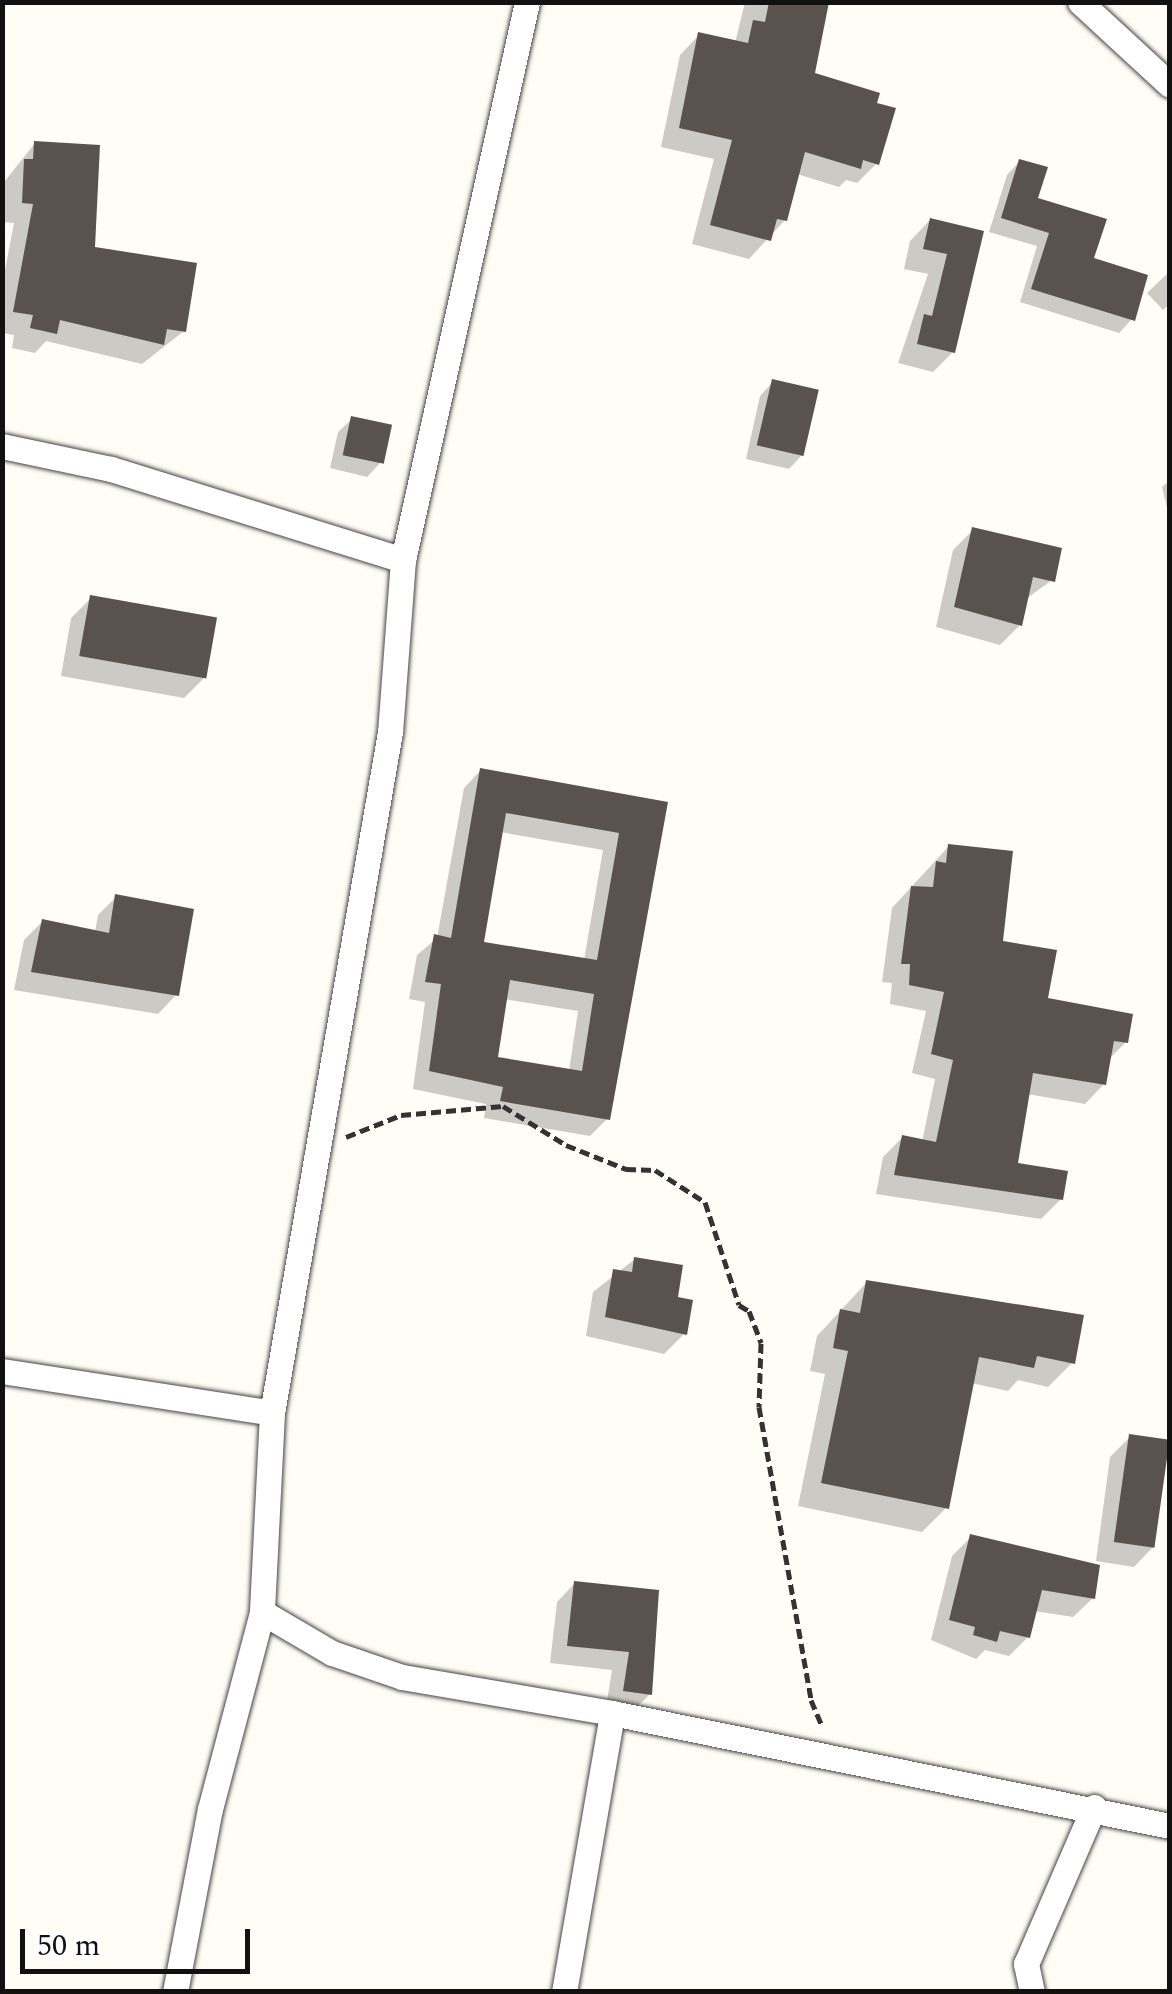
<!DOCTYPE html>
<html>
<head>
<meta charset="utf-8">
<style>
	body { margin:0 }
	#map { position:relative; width:1172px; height:1994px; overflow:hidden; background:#fffdf5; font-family:Spectral,serif }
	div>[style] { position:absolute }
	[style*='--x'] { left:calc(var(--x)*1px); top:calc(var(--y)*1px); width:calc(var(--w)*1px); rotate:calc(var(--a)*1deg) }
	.shadow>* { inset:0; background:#0003 }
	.building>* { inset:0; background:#5a524d; transform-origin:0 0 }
	.path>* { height:5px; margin-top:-2.5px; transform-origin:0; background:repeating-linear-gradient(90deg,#333 0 10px,transparent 0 15px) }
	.roads { filter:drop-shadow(0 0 2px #444) drop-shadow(0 0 2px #444) }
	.minor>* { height:25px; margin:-12.5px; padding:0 12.5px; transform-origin:12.5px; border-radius:12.5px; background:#fff }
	span { translate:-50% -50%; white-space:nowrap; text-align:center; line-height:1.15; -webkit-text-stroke:10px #fff; paint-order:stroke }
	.frame { position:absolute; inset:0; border:5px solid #111; pointer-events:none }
	.scale { position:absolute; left:20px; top:1929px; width:230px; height:45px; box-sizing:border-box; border:5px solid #111; border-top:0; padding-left:12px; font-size:30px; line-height:35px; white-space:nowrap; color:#111; -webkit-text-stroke:8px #fff; paint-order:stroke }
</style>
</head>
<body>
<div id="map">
	<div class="shadow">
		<div style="clip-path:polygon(745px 2px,824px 2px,812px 75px,874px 104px,876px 164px,857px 183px,846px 180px,839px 187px,797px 174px,785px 220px,749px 259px,692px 244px,714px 159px,661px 147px,680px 55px,699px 35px,735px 43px)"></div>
		<div style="clip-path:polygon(35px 143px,92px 249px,184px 331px,142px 364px,46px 341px,35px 353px,12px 348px,14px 335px,2px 333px,2px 286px,14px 223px,3px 222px,5px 181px)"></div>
		<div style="clip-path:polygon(1020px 161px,1035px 200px,1091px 260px,1132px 319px,1119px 333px,1020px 302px,1037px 246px,989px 232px,1007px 175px)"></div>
		<div style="clip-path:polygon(930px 220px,981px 232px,953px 352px,933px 372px,898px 363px,928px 274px,904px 269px,910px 241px)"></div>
		<div style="clip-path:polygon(1170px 271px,1170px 304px,1163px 310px,1147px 293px)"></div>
		<div style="clip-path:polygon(773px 382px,802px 455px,789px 469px,746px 459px,760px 396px)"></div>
		<div style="clip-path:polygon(352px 419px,380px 463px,367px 477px,330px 468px,338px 432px)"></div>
		<div style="clip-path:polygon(1170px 480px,1170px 520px,1162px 487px)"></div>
		<div style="clip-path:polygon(973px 530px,1052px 580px,1026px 599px,1020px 625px,1000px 645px,936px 627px,953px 550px)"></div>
		<div style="clip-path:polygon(91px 598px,204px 678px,184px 698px,61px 676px,71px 618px)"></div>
		<div style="clip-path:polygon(evenodd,481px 770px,665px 804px,608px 1118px,590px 1136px,484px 1118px,486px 1104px,413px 1089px,425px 1002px,409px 999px,417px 955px,437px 938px,464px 788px,481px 770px,500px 832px,603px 850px,584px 960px,481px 944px,500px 832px,481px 770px,504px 999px,578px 1011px,569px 1071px,495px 1059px,504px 999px)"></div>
		<div style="clip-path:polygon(949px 846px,1000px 943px,1046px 1000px,1126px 1042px,1108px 1060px,1104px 1084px,1085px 1104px,1027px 1094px,1015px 1165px,1061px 1199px,1041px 1219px,876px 1194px,883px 1157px,903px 1137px,922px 1142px,935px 1079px,912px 1073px,926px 1011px,890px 1004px,892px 983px,882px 982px,892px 908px)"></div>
		<div style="clip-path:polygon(116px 897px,176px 995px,158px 1014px,14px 990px,24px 940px,43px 921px,95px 932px,98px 915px)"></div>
		<div style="clip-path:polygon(635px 1259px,675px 1299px,684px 1334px,664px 1354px,586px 1336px,593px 1292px)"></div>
		<div style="clip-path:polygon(867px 1282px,1072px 1363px,1048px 1387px,1018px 1380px,1008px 1391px,971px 1383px,946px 1508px,922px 1532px,798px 1506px,825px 1374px,810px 1371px,817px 1336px)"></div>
		<div style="clip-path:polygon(1130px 1437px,1154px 1546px,1134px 1567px,1096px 1561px,1110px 1457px)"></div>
		<div style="clip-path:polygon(971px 1537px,1093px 1598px,1073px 1617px,1034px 1611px,1028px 1637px,1009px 1656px,985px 1650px,976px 1659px,931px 1640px,952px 1556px)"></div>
		<div style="clip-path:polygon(575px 1583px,657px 1592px,650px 1694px,631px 1713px,606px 1708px,612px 1670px,550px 1663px,557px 1602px)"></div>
	</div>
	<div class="building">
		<div style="clip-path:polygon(769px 2px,829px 2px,815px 73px,880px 93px,877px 103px,896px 108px,879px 165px,863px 160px,861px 169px,805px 152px,787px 221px,777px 219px,771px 241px,710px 225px,732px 140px,679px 128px,698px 32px,748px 43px,753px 20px,765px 22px)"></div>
		<div style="clip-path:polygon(34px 141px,100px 145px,95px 247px,197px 263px,186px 332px,167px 329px,164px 345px,60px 320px,57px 334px,30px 328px,33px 315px,13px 312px,33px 204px,22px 203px,24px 159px,33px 159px)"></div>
		<div style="clip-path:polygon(1019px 159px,1048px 167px,1038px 198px,1107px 219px,1094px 258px,1148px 275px,1135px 321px,1031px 289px,1049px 233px,1001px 218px)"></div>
		<div style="clip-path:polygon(930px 218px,984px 231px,955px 353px,917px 344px,924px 314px,932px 316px,947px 254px,923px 249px)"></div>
		<div style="left:772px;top:379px;width:48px;height:68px;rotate:13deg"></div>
		<div style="left:351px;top:416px;width:42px;height:40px;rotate:12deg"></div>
		<div style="clip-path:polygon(972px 527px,1062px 548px,1055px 582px,1033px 577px,1022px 626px,954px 607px)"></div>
		<div style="left:90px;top:595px;width:129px;height:62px;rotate:10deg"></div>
		<div style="clip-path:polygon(evenodd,480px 768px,668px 802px,610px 1120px,500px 1101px,503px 1087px,429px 1071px,441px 984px,425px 982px,434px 934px,451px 938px,480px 768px,506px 813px,619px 833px,597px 960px,484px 942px,506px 813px,480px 768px,510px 980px,594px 994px,582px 1071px,498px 1057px,510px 980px)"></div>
		<div style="clip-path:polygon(948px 844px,1013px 851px,1003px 941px,1057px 950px,1048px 998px,1133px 1014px,1128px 1043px,1114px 1041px,1106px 1085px,1033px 1073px,1018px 1163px,1068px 1171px,1063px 1200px,894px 1175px,902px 1135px,936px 1142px,953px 1060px,931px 1054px,944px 992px,909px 985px,910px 964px,901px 964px,911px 886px,933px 887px,936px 861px,946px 863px)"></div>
		<div style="clip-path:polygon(115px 894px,194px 909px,179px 996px,31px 972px,42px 919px,109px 933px)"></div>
		<div style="clip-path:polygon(634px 1257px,683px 1265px,678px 1297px,693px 1300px,687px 1335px,605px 1317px,613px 1269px,632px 1272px)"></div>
		<div style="clip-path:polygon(866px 1280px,1084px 1315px,1075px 1364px,1037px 1356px,1034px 1368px,979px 1357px,949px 1509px,821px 1483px,848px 1351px,833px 1348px,840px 1309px,860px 1313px)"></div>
		<div style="left:1129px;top:1434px;width:41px;height:109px;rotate:8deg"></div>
		<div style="clip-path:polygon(970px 1534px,1100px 1565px,1095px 1599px,1042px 1590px,1030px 1638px,1000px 1631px,997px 1642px,973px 1635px,975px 1627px,949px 1620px)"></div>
		<div style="clip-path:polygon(574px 1581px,659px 1590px,652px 1695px,623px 1691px,629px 1652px,567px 1646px)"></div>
	</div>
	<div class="path">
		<div style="--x:346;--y:1137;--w:59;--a:-21.8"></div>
		<div style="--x:401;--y:1115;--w:102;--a:-5"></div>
		<div style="--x:503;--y:1106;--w:74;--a:31.8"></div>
		<div style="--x:566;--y:1145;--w:65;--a:21.8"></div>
		<div style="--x:626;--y:1169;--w:29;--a:2"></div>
		<div style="--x:655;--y:1170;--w:59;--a:32.6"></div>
		<div style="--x:705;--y:1202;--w:108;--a:71.7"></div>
		<div style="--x:739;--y:1305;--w:12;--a:31"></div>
		<div style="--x:749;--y:1311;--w:34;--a:69"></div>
		<div style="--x:761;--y:1343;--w:64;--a:91.8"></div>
		<div style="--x:759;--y:1407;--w:298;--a:79.9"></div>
		<div style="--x:811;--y:1700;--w:28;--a:67"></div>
	</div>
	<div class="roads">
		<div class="minor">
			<div style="--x:1080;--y:2;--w:122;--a:42.7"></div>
			<div style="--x:2;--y:446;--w:111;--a:11.9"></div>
			<div style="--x:111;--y:469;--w:306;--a:17.3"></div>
			<div style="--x:403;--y:560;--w:172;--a:94.3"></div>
			<div style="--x:390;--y:732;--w:691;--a:99.83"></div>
			<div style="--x:403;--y:560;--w:572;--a:-77.47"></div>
			<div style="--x:2;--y:1371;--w:273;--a:8.8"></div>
			<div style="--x:272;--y:1413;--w:199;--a:92.9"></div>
			<div style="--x:262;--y:1612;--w:81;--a:30.4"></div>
			<div style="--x:332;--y:1653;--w:74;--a:18.9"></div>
			<div style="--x:402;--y:1677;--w:213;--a:9.7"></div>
			<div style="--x:612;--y:1713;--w:569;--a:11.45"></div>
			<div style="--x:175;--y:1992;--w:186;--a:-79.2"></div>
			<div style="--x:210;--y:1809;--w:204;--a:-75.2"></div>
			<div style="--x:564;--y:1992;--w:283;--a:-80.2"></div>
			<div style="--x:1032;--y:1992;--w:29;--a:-102"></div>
			<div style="--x:1026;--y:1964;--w:171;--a:-66.6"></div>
		</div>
	</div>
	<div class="frame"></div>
	<div class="scale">50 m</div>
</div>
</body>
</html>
